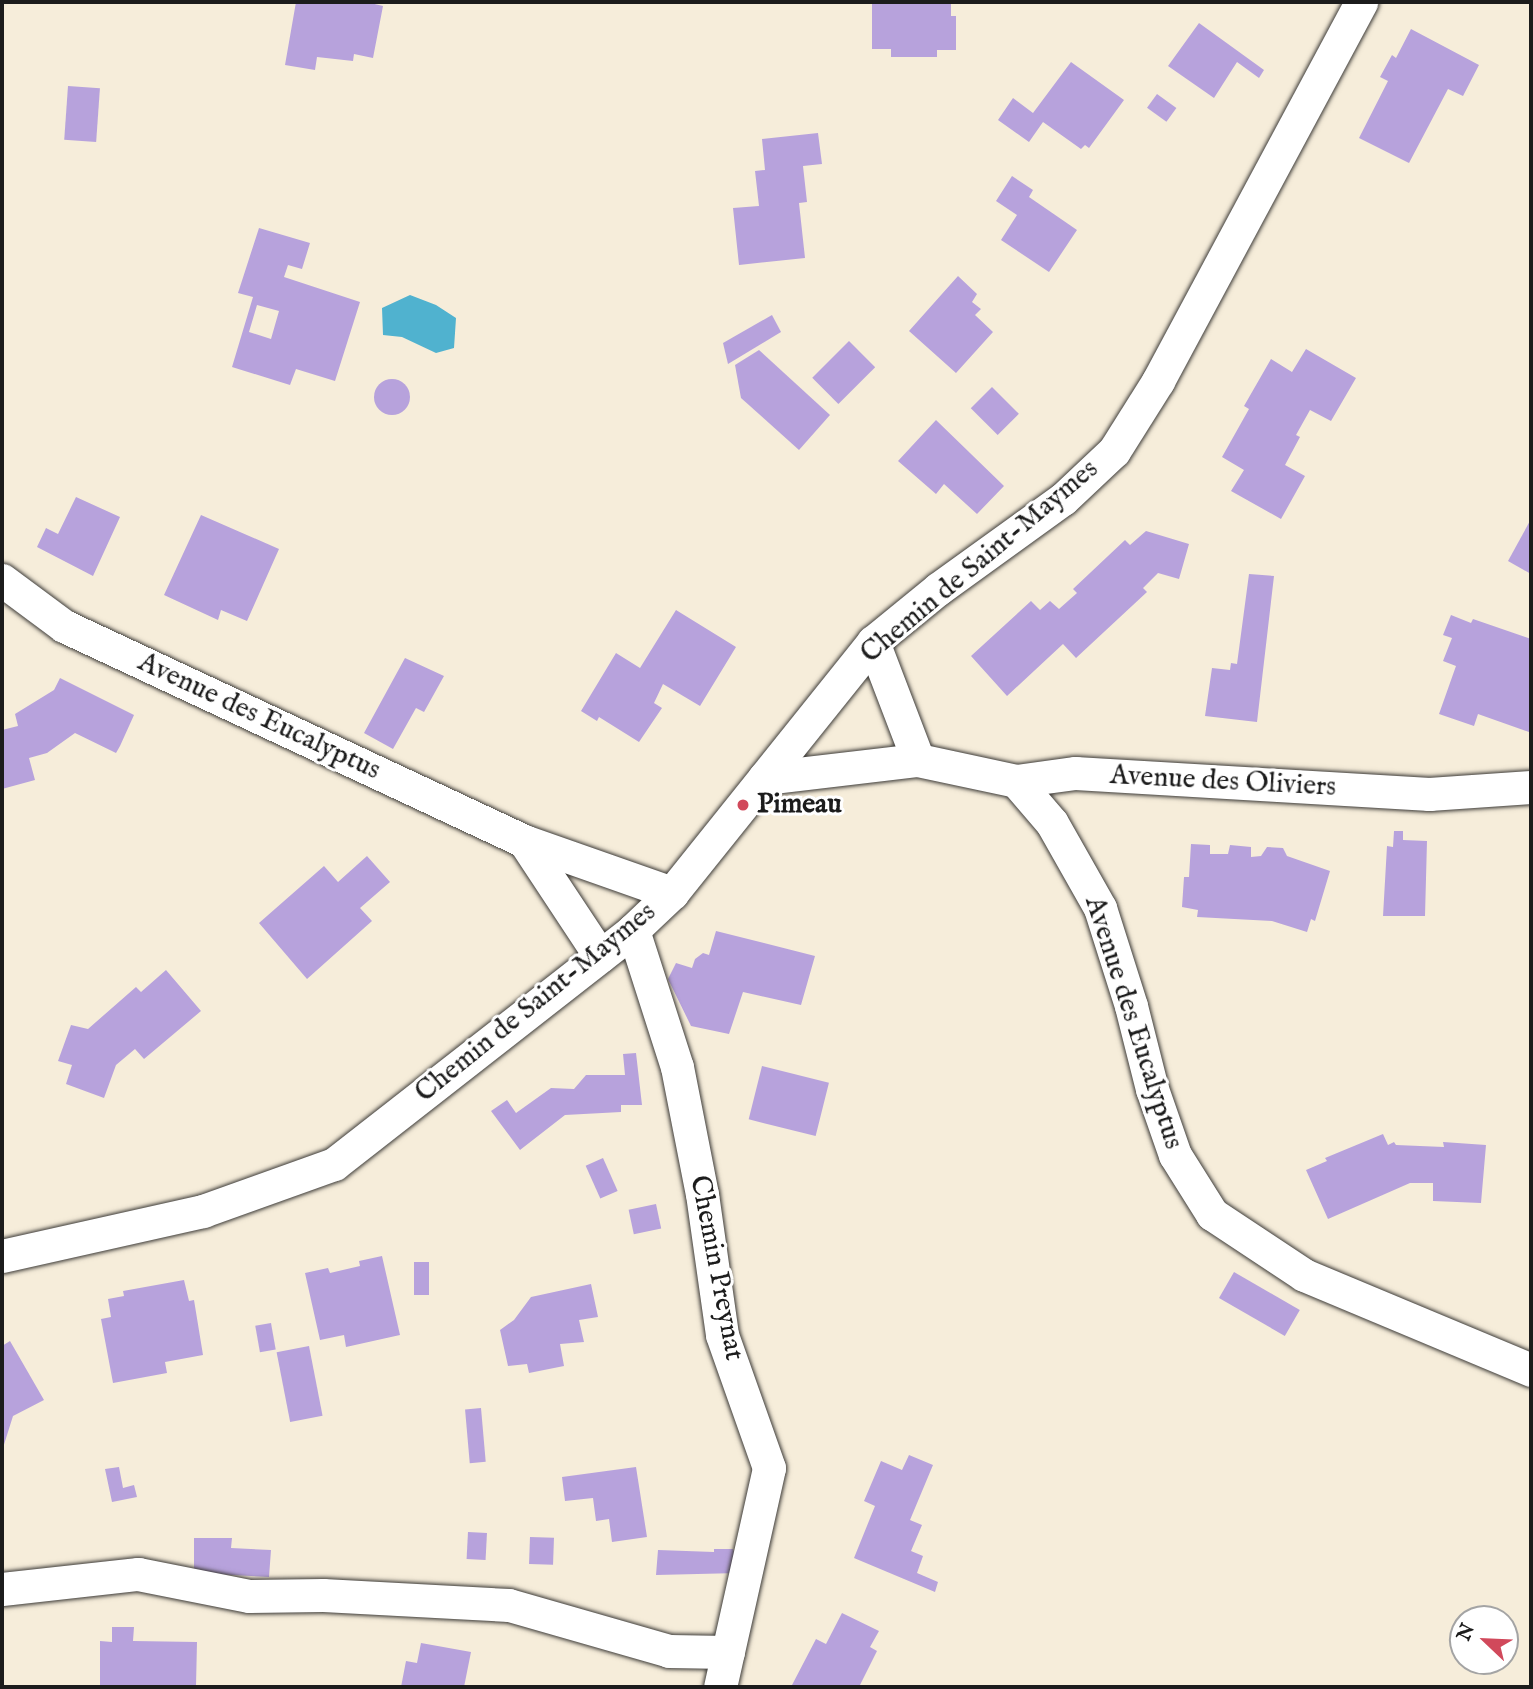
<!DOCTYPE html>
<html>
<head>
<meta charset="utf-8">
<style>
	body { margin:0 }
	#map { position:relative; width:1533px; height:1689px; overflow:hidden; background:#f6edda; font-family:"IM FELL English",serif }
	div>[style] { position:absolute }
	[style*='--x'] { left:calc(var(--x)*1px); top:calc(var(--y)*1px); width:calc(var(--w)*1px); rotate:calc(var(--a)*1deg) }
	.water>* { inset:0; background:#50b2cf }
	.building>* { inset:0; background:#b7a2dc; transform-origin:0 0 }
	.round { border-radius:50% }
	.roads { filter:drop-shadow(0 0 2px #3d3b38) drop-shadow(0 0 2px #3d3b38) }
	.minor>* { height:33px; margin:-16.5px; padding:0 16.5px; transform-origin:16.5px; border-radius:16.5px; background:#fff }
	.dots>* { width:19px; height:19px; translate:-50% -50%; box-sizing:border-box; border:4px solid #fff; border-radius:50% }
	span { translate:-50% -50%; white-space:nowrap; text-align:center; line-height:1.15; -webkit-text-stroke:6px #fff; paint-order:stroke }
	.street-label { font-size:28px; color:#1c1c1c }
	.poi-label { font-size:28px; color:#1c1c1c; font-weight:700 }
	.left { translate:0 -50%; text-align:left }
	.frame { position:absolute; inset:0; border:4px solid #1c1c1c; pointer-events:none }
	.north { position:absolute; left:1449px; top:1605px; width:70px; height:70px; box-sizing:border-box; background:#fff; border:2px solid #a4a4a4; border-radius:50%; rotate:293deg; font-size:19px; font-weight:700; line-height:28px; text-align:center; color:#1c1c1c }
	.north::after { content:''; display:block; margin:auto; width:24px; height:32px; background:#d1495b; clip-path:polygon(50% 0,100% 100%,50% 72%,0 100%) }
</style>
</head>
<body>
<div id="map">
	<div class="water">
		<div style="clip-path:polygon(410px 295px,436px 305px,456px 318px,454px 348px,436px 353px,402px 337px,383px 335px,382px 308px)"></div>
	</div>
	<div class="building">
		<div style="clip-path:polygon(296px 2px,366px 2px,383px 6px,373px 58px,354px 54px,353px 61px,317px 57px,315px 70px,285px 65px)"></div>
		<div style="clip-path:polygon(872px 2px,951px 2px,951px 16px,956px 16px,956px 50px,937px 50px,937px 57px,891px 57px,891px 49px,872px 49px)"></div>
		<div style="clip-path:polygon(1199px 23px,1264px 70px,1259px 78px,1237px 62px,1214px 98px,1168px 66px)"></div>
		<div style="clip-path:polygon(1411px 29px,1479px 65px,1463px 96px,1448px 89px,1409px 163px,1359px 138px,1388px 81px,1380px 77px,1392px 55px,1396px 58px)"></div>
		<div style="clip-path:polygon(1071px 62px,1124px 100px,1089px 148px,1085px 145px,1081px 149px,1043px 122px,1029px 142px,998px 120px,1013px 98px,1033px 113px)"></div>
		<div style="left:68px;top:86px;width:32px;height:54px;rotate:4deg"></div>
		<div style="left:1157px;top:94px;width:24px;height:17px;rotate:36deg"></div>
		<div style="clip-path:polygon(818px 133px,822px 164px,803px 166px,807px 202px,799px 203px,805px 258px,739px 265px,733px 208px,759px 206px,755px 171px,765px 170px,762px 139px)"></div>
		<div style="clip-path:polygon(1012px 176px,1033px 190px,1029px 197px,1077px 230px,1049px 272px,1001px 240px,1017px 215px,996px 201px)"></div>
		<div style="clip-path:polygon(evenodd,259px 228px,310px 243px,302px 269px,288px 265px,284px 277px,360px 302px,335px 381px,296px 369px,290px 385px,232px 367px,253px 297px,238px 293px,259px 228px,257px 305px,279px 311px,271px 339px,249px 332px,257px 305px)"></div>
		<div style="clip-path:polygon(958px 276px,977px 294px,972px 302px,981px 309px,975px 315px,993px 332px,956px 373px,909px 331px)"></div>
		<div style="clip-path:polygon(772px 315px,781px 332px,728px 364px,723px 343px)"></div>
		<div style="left:849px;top:341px;width:37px;height:52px;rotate:45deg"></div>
		<div style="clip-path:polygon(1306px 349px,1356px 378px,1331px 421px,1310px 410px,1296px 435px,1300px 437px,1285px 465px,1305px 476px,1281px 519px,1231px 491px,1244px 470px,1222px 457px,1249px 409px,1244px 406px,1271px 359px,1292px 372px)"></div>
		<div style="clip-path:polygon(759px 350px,830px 415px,799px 450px,741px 398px,735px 365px)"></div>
		<div class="round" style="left:374px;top:379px;width:36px;height:36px"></div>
		<div style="left:992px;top:387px;width:38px;height:30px;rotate:45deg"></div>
		<div style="clip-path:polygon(936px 420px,1004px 486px,977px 514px,944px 484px,936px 494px,898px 461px)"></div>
		<div style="clip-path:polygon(76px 497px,120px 517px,93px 576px,37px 547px,46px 528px,58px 534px)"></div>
		<div style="clip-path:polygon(201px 515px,279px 549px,247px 621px,221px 610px,218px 620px,164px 595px)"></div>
		<div style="clip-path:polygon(1531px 519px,1531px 574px,1508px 561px)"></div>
		<div style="clip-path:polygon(1146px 531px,1189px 544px,1179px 579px,1158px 573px,1143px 588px,1147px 592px,1076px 658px,1063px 644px,1007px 696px,971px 656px,1031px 601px,1040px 610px,1050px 601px,1059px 609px,1077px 593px,1073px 589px,1125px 540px,1130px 545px)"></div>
		<div style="clip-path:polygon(1249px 574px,1274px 576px,1257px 722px,1205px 716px,1212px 668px,1230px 670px,1231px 663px,1237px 664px)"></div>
		<div style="clip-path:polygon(676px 610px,736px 647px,700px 706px,663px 684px,654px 703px,662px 708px,639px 742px,599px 717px,597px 721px,581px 711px,616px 653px,640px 668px)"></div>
		<div style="clip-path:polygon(1451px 615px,1471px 623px,1473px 619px,1531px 639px,1529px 732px,1478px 714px,1474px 726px,1439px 714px,1456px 666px,1443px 661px,1452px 638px,1443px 635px)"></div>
		<div style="clip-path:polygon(405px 658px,444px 676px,424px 712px,416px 708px,393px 749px,364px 733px)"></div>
		<div style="clip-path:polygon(60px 678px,134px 715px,120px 746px,116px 753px,75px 733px,47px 753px,29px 758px,35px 780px,2px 789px,2px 730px,18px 726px,15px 714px,54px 690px)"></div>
		<div style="clip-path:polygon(1394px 831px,1403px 831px,1403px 840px,1427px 841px,1425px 916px,1383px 916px,1387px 846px,1393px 847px)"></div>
		<div style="clip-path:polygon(1191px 844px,1210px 845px,1210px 854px,1228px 854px,1230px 845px,1251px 847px,1251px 857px,1261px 856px,1267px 847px,1283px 848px,1287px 856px,1330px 871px,1315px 921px,1311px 919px,1307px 932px,1272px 921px,1197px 917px,1198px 910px,1182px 907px,1184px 877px,1189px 877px)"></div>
		<div style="clip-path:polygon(367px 856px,390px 882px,360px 908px,372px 921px,307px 979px,259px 923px,324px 866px,338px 882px)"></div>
		<div style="clip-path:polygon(716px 931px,815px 956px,801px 1005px,743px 992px,729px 1034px,691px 1026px,668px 979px,676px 963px,692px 968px,695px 959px,703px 953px,709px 955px)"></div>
		<div style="clip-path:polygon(166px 970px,201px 1011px,144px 1059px,135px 1049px,116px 1065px,104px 1098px,66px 1084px,72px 1065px,58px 1061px,71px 1025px,88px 1029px,136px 987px,141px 992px)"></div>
		<div style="clip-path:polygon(636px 1053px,642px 1105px,621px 1105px,621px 1112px,565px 1115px,520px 1150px,491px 1111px,507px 1100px,516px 1113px,551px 1088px,574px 1089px,586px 1075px,625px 1075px,623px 1054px)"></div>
		<div style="left:762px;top:1066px;width:69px;height:55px;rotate:14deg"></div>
		<div style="clip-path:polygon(1383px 1134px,1388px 1145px,1394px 1142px,1396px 1145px,1444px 1147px,1443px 1142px,1486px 1145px,1481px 1203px,1433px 1201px,1433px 1183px,1410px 1183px,1328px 1219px,1306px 1170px,1327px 1161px,1325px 1158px)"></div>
		<div style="left:603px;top:1158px;width:36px;height:19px;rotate:66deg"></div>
		<div style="left:656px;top:1204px;width:25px;height:28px;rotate:78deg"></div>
		<div style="clip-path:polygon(382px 1256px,400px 1335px,346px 1347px,344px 1335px,320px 1340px,305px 1273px,328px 1268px,330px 1273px,360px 1266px,359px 1261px)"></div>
		<div style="left:429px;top:1262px;width:33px;height:15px;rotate:90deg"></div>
		<div style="left:1234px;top:1272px;width:76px;height:30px;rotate:30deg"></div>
		<div style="clip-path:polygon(184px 1280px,189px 1301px,194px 1300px,203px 1355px,165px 1362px,167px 1373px,113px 1383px,101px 1319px,111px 1317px,108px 1299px,124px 1296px,123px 1291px)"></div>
		<div style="clip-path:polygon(591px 1284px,598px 1317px,579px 1320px,584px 1342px,560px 1344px,564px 1366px,529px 1373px,527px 1364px,508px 1366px,500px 1330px,514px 1320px,531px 1297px)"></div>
		<div style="left:271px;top:1323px;width:27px;height:16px;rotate:80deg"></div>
		<div style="clip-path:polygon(10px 1341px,44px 1400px,13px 1416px,2px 1451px,2px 1346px)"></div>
		<div style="left:309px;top:1346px;width:71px;height:33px;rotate:79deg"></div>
		<div style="left:481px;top:1408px;width:54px;height:16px;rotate:85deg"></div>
		<div style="clip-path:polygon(909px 1455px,933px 1465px,910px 1520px,922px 1525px,911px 1551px,923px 1556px,917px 1573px,938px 1582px,935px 1592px,854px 1558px,875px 1506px,864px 1501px,881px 1461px,902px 1470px)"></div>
		<div style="clip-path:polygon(119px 1467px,123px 1488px,134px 1485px,137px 1497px,112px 1502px,105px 1469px)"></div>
		<div style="clip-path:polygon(636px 1467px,647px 1537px,612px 1542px,609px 1519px,596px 1521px,593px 1498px,565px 1501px,562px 1477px)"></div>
		<div style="left:468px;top:1532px;width:19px;height:27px;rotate:3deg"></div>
		<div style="left:530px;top:1537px;width:24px;height:27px;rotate:2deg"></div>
		<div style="clip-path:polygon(194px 1538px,232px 1538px,231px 1548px,271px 1550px,269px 1577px,194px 1573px)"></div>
		<div style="clip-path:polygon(714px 1549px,733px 1549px,739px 1573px,656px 1575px,658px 1550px,714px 1552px)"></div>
		<div style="clip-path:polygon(842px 1613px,879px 1631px,870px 1647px,877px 1651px,859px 1687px,792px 1685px,816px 1639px,826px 1644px)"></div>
		<div style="clip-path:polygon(112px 1627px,134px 1627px,133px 1641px,197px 1642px,196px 1686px,100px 1687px,100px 1641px,112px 1642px)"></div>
		<div style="clip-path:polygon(421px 1643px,471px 1652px,464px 1687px,401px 1687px,406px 1661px,417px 1663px)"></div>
	</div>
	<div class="roads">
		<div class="minor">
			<div style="--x:2;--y:580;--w:77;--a:36.6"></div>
			<div style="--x:64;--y:626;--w:508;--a:25.05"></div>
			<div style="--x:524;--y:841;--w:157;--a:19.4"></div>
			<div style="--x:873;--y:642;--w:126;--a:69.1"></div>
			<div style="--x:764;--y:778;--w:155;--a:-6.7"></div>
			<div style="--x:918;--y:760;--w:100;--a:12.1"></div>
			<div style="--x:1016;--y:781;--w:60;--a:-7.7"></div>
			<div style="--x:1075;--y:773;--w:355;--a:3.4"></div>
			<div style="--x:1429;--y:794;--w:102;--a:-3.9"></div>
			<div style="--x:1016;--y:781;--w:55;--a:49.4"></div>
			<div style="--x:1052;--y:823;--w:98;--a:60.5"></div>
			<div style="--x:1100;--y:908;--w:103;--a:72.4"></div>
			<div style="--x:1131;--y:1006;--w:86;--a:75.8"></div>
			<div style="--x:1152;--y:1089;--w:70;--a:70.8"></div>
			<div style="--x:1175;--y:1155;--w:70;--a:57.9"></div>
			<div style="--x:1212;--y:1214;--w:110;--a:33.5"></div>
			<div style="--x:1304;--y:1275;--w:246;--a:22.7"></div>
			<div style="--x:524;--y:841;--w:138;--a:56.5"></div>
			<div style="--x:633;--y:930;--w:144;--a:72.2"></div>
			<div style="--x:677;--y:1067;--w:129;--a:78.9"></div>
			<div style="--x:702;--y:1194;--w:142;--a:81.9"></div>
			<div style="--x:722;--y:1335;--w:141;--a:70.5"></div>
			<div style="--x:769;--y:1468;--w:224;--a:102.6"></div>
			<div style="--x:2;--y:1256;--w:206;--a:-12.6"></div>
			<div style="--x:203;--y:1211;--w:139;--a:-19.7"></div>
			<div style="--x:334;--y:1164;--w:380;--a:-38"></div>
			<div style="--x:633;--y:930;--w:54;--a:-43.5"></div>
			<div style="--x:672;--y:893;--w:322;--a:-51.3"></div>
			<div style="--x:873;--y:642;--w:84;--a:-39.2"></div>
			<div style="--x:938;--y:589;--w:154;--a:-35.8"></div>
			<div style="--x:1063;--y:499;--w:70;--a:-43.3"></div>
			<div style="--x:1114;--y:451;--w:83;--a:-57.8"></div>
			<div style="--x:1158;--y:381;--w:430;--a:-61.8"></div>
			<div style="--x:2;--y:1589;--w:137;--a:-6.3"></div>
			<div style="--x:138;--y:1574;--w:113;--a:11.2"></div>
			<div style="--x:249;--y:1596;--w:74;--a:-0.8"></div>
			<div style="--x:323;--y:1595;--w:186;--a:3.1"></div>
			<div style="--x:509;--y:1605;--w:166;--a:16"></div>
			<div style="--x:669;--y:1651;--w:59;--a:1"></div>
		</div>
	</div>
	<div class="dots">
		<div style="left:743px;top:805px;background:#d1495b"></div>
	</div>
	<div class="street-label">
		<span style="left:980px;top:562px;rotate:-40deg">Chemin de Saint-Maymes</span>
		<span style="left:259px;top:717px;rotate:25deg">Avenue des Eucalyptus</span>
		<span style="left:1223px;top:782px;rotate:3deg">Avenue des Oliviers</span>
		<span style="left:536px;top:1003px;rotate:-39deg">Chemin de Saint-Maymes</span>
		<span style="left:1133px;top:1023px;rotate:72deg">Avenue des Eucalyptus</span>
		<span style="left:716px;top:1268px;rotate:79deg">Chemin Preynat</span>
	</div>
	<div class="poi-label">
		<span class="left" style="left:757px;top:805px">Pimeau</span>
	</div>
	<div class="frame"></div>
	<div class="north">N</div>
</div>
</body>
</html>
